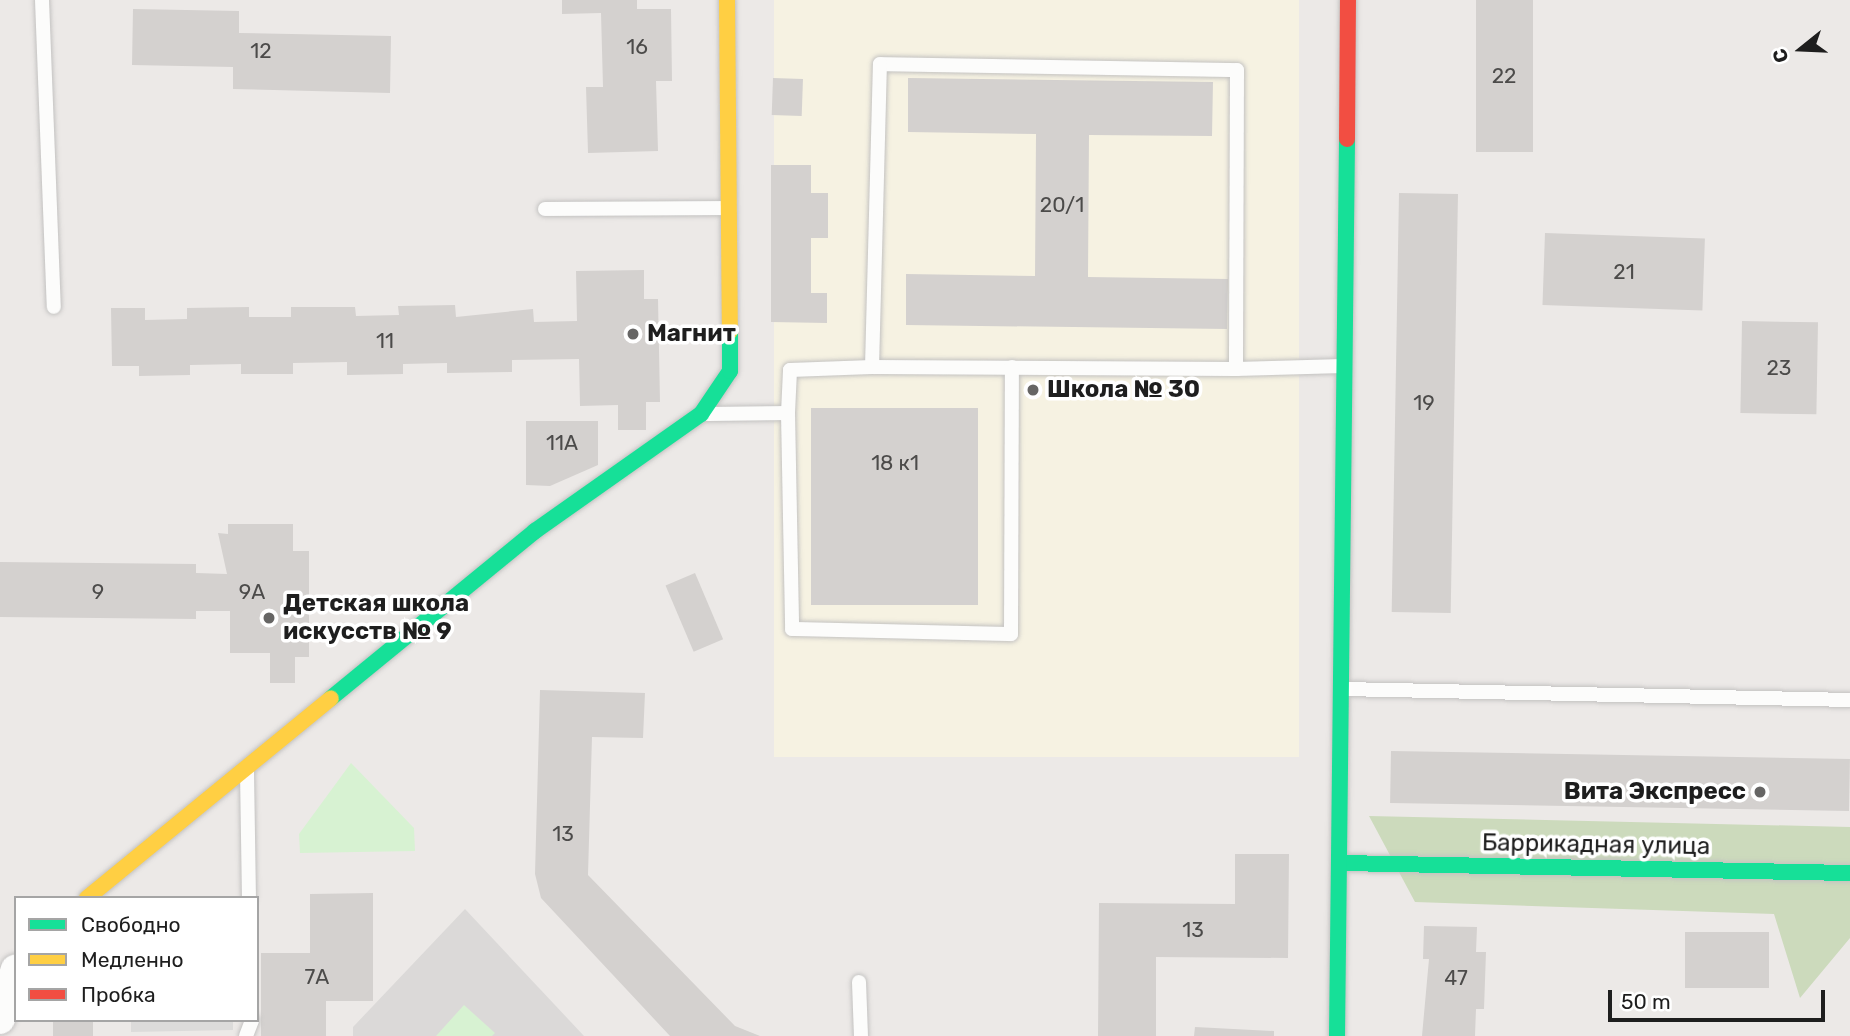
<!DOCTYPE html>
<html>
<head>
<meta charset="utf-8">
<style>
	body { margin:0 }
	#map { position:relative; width:1850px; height:1036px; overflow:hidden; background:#ece9e7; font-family:Rubik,sans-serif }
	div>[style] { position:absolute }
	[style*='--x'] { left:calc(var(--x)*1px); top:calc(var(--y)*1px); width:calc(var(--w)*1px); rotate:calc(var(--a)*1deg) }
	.residential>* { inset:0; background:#dbd9d8 }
	.education>* { inset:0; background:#f6f2e2; transform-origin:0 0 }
	.forest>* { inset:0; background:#ccdabc }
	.park>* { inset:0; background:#d7f2d2 }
	.parking>* { inset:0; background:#dcdbda }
	.building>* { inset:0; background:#d4d1cf; transform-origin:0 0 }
	.roads { filter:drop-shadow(0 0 2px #c3c2c1) drop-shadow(0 0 2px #c3c2c1) }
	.lane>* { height:14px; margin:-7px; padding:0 7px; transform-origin:7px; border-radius:7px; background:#fcfcfb }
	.street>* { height:30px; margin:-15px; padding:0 15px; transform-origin:15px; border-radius:15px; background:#fcfcfb }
	.fast>* { height:16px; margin:-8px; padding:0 8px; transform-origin:8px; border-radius:8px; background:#16e098 }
	.slow>* { height:16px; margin:-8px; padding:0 8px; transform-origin:8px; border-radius:8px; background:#ffcf43 }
	.jam>* { height:16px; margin:-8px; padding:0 8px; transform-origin:8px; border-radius:8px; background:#f24e42 }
	.dots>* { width:19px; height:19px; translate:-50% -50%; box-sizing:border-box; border:4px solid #fff; border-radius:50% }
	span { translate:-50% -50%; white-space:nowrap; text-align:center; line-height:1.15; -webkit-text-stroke:7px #fff; paint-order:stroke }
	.number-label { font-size:21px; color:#4c4b4a }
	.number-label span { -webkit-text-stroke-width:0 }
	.poi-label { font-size:24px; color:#1e1e1e; font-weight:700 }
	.left { translate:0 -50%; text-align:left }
	.right { translate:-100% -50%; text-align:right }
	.street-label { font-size:24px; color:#1e1e1e }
	.legend { position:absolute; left:14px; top:896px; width:245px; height:126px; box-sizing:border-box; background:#fff; border:2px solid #a5a5a5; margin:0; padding:9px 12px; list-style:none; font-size:21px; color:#1e1e1e }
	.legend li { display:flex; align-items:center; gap:14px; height:35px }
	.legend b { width:35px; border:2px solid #a5a5a5 }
	.north { position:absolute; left:1766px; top:14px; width:70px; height:70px; -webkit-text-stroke:5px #fff; paint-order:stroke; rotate:252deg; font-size:19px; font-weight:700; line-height:28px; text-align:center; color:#1e1e1e }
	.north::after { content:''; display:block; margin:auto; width:24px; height:32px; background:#1e1e1e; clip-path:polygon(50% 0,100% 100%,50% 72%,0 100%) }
	.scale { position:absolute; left:1608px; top:990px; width:217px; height:32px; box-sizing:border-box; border:4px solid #1e1e1e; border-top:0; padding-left:9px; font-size:21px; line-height:24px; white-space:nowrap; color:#1e1e1e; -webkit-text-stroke:5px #fff; paint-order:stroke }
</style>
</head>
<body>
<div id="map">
	<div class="residential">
		<div style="clip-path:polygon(465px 909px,584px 1036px,353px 1036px,353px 1027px)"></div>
	</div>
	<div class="education">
		<div style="left:774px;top:0;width:525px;height:757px"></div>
	</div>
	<div class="forest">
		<div style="clip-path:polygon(1369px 816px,1850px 827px,1850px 938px,1800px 998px,1774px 914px,1415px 902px)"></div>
	</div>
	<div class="park">
		<div style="clip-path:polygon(351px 763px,414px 828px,415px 851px,300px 853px,299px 834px)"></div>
		<div style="clip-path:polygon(464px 1005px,495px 1033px,492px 1036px,436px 1036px)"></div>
	</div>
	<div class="parking">
		<div style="clip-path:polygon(131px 1020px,233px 1020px,233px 1030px,131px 1032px)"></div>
	</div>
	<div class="building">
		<div style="clip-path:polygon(562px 0,637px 0,637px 9px,671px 9px,672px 81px,656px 81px,658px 151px,588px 153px,586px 87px,603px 87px,601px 13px,562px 14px)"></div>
		<div style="left:1476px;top:0;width:57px;height:152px"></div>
		<div style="clip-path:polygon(133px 9px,239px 11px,239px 33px,391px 36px,390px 93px,233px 89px,233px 67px,132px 65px)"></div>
		<div style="left:773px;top:78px;width:30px;height:37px;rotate:2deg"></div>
		<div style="clip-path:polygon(908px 78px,1213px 82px,1212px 136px,1089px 135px,1088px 277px,1228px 279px,1227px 329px,906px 325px,906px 274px,1035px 276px,1036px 134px,908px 132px)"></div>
		<div style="clip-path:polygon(771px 165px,811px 165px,811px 193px,828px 193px,828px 238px,811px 238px,811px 293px,827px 293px,827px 323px,771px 322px)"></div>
		<div style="left:1399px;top:193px;width:59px;height:419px;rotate:1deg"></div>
		<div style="left:1545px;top:233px;width:160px;height:72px;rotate:2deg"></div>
		<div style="clip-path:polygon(644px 270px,644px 299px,658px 299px,660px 402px,646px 402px,646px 430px,618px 430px,618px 405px,580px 406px,579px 359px,512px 360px,512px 372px,447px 373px,447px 363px,403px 364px,403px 374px,347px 375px,347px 362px,293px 363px,293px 374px,241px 374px,241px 364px,190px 365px,190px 375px,139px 376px,139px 366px,112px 366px,111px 308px,145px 308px,145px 320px,187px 319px,187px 308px,249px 307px,249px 317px,291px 317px,291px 307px,355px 307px,356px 316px,399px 315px,398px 306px,455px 305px,456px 317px,533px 309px,534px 322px,577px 321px,576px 271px)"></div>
		<div style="left:1742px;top:321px;width:76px;height:92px;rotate:1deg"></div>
		<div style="left:811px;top:408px;width:167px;height:197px"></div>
		<div style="clip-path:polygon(526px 421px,598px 421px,598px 465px,550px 486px,526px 485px)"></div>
		<div style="clip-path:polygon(228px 524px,293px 524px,293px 551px,309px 551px,309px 657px,295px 657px,295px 683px,270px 683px,270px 653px,230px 653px,230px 611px,196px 611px,196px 619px,0 617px,0 562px,196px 564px,196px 573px,227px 574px,218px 533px,228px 534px)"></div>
		<div style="left:695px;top:573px;width:72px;height:32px;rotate:67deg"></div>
		<div style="clip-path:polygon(540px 690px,645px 693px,643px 738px,592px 737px,588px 875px,735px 1026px,760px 1036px,670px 1036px,541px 898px,535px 874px)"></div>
		<div style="left:1391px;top:751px;width:459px;height:52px;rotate:1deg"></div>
		<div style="clip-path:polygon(1235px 854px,1289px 854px,1288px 958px,1156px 957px,1156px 1036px,1098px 1036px,1099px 903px,1235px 904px)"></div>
		<div style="clip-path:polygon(373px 893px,373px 1001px,326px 1001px,326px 1036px,261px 1036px,261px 953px,310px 953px,310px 894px)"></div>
		<div style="clip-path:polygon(1424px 926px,1477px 927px,1476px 952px,1486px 952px,1484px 1009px,1476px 1009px,1475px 1036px,1422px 1036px,1429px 959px,1423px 959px)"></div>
		<div style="left:1685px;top:932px;width:84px;height:56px"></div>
		<div style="left:53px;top:1020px;width:40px;height:16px"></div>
		<div style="clip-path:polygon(1195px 1027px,1274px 1031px,1274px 1036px,1194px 1036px)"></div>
	</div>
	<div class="roads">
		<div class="lane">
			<div style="--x:42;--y:0;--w:307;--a:87.8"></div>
			<div style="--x:880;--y:64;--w:357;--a:1"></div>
			<div style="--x:1237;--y:70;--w:299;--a:90.2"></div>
			<div style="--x:1236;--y:369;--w:364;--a:-179.7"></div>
			<div style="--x:872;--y:367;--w:303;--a:-88.5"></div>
			<div style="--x:545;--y:209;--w:183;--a:-0.3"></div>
			<div style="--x:1236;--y:369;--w:107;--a:-1.6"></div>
			<div style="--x:788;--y:413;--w:216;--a:88.9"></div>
			<div style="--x:792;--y:629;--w:219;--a:1.3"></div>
			<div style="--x:1011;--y:634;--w:267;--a:-89.8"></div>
			<div style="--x:708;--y:414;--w:80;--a:-0.7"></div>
			<div style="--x:788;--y:413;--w:43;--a:-87.3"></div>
			<div style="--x:790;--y:370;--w:82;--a:-2.1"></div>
			<div style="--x:1343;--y:689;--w:507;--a:1.24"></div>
			<div style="--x:247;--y:772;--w:126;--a:89.1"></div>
			<div style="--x:859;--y:982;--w:54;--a:87.9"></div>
			<div style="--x:246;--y:1036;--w:17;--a:-69"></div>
		</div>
		<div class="street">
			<div style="--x:0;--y:1019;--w:52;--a:-72.3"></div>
		</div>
		<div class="fast">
			<div style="--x:331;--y:698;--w:264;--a:-39.3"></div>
			<div style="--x:535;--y:531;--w:203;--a:-35.2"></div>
			<div style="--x:701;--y:414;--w:52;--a:-56"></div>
			<div style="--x:730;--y:371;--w:40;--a:-90"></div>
			<div style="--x:1342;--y:863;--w:508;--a:1.13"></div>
			<div style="--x:1337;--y:1036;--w:897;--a:-89.36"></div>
		</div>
		<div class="slow">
			<div style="--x:727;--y:0;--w:331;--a:89.5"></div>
			<div style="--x:87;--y:898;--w:315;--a:-39.3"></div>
		</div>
		<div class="jam">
			<div style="--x:1347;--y:139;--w:139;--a:-89.6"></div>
		</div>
	</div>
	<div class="dots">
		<div style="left:633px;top:334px;background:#666564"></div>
		<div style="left:1033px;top:390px;background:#666564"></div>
		<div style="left:269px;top:618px;background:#666564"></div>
		<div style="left:1760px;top:792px;background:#666564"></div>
	</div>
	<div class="number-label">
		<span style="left:637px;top:47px">16</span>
		<span style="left:261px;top:51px">12</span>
		<span style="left:1504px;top:76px">22</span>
		<span style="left:1062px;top:205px">20/1</span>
		<span style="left:1624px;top:272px">21</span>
		<span style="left:385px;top:341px">11</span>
		<span style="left:1779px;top:368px">23</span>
		<span style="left:1424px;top:403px">19</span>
		<span style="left:562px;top:443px">11А</span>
		<span style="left:895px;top:463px">18 к1</span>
		<span style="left:98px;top:592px">9</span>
		<span style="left:252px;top:592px">9А</span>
		<span style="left:563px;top:834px">13</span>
		<span style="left:1193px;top:930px">13</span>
		<span style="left:317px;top:977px">7А</span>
		<span style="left:1456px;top:978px">47</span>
	</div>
	<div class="poi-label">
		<span class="left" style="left:647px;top:334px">Магнит</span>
		<span class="left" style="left:1047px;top:390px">Школа № 30</span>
		<span class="left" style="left:283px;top:618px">Детская школа<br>искусств № 9</span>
		<span class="right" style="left:1746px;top:792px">Вита Экспресс</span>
	</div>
	<div class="street-label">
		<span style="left:1596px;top:845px;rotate:1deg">Баррикадная улица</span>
	</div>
	<ul class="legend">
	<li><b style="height:9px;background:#16e098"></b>Свободно</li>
	<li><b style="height:9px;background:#ffcf43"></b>Медленно</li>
	<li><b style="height:9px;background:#f24e42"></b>Пробка</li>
	</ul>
	<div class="north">С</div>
	<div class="scale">50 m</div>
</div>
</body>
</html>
